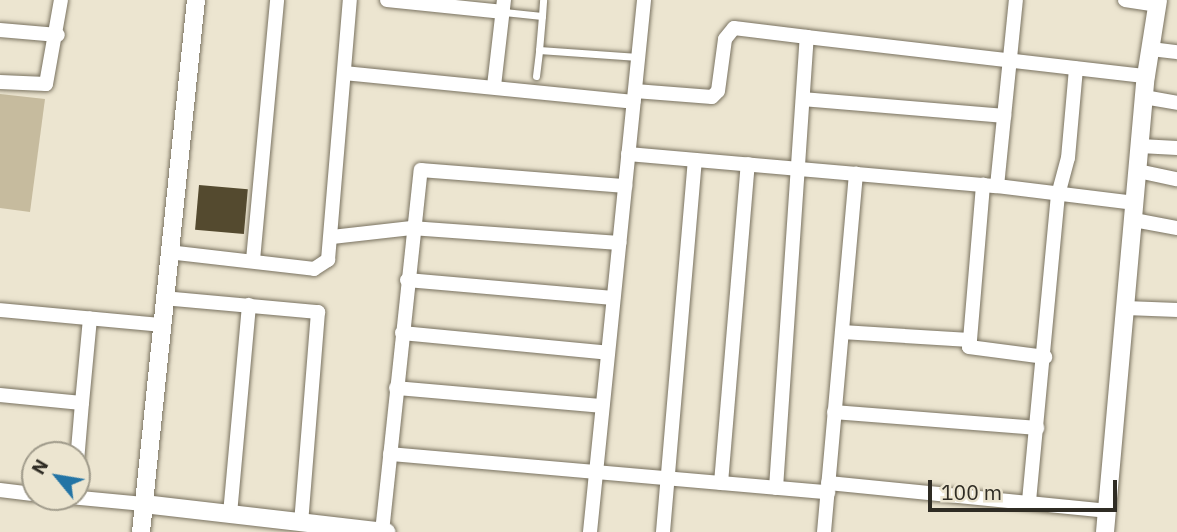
<!DOCTYPE html>
<html>
<head>
<meta charset="utf-8">
<style>
	body { margin:0 }
	#map { position:relative; width:1177px; height:532px; overflow:hidden; background:#ece5d0; font-family:"IBM Plex Sans",sans-serif }
	div>[style] { position:absolute }
	[style*='--x'] { left:calc(var(--x)*1px); top:calc(var(--y)*1px); width:calc(var(--w)*1px); rotate:calc(var(--a)*1deg) }
	.green>* { inset:0; background:#c6bb9e }
	.building>* { inset:0; background:#544a2f; transform-origin:0 0 }
	.roads { filter:drop-shadow(0 0 2px #797260) drop-shadow(0 0 2px #797260) }
	.service>* { height:7px; margin:-3.5px; padding:0 3.5px; transform-origin:3.5px; border-radius:3.5px; background:#fff }
	.minor>* { height:14px; margin:-7px; padding:0 7px; transform-origin:7px; border-radius:7px; background:#fff }
	.tertiary>* { height:18px; margin:-9px; padding:0 9px; transform-origin:9px; border-radius:9px; background:#fff }
	span { translate:-50% -50%; white-space:nowrap; text-align:center; line-height:1.15; -webkit-text-stroke:7px #ece5d0; paint-order:stroke }
	.north { position:absolute; left:21px; top:441px; width:70px; height:70px; box-sizing:border-box; background:#ece5d0; border:2px solid #a09b8b; border-radius:50%; rotate:300deg; font-size:19px; font-weight:700; line-height:28px; text-align:center; color:#2f2c24 }
	.north::after { content:''; display:block; margin:auto; width:24px; height:32px; background:#2374a5; clip-path:polygon(50% 0,100% 100%,50% 72%,0 100%) }
	.scale { position:absolute; left:928px; top:480px; width:189px; height:32px; box-sizing:border-box; border:4px solid #2f2c24; border-top:0; padding-left:9px; font-size:21px; line-height:24px; white-space:nowrap; color:#2f2c24; -webkit-text-stroke:5px #ece5d0; paint-order:stroke }
</style>
</head>
<body>
<div id="map">
	<div class="green">
		<div style="clip-path:polygon(0 94px,45px 99px,30px 212px,0 208px)"></div>
	</div>
	<div class="building">
		<div style="left:199px;top:185px;width:49px;height:45px;rotate:5deg"></div>
	</div>
	<div class="roads">
		<div class="service">
			<div style="--x:504;--y:12;--w:38;--a:6"></div>
			<div style="--x:542;--y:16;--w:34;--a:95"></div>
			<div style="--x:542;--y:16;--w:16;--a:-86"></div>
			<div style="--x:536;--y:76;--w:26;--a:-83"></div>
			<div style="--x:539;--y:50;--w:99;--a:4"></div>
		</div>
		<div class="minor">
			<div style="--x:387;--y:0;--w:117;--a:5.9"></div>
			<div style="--x:1125;--y:0;--w:30;--a:9"></div>
			<div style="--x:0;--y:30;--w:58;--a:4.9"></div>
			<div style="--x:1151;--y:49;--w:26;--a:7"></div>
			<div style="--x:344;--y:73;--w:291;--a:5.7"></div>
			<div style="--x:0;--y:82;--w:46;--a:2.5"></div>
			<div style="--x:46;--y:84;--w:85;--a:-79.9"></div>
			<div style="--x:494;--y:86;--w:87;--a:-83.4"></div>
			<div style="--x:635;--y:91;--w:77;--a:4.5"></div>
			<div style="--x:712;--y:97;--w:8;--a:-45"></div>
			<div style="--x:718;--y:91;--w:52;--a:-82.3"></div>
			<div style="--x:725;--y:39;--w:14;--a:-51"></div>
			<div style="--x:734;--y:28;--w:74;--a:7"></div>
			<div style="--x:1144;--y:97;--w:34;--a:10"></div>
			<div style="--x:803;--y:99;--w:202;--a:4.8"></div>
			<div style="--x:1140;--y:146;--w:37;--a:3"></div>
			<div style="--x:628;--y:154;--w:370;--a:5"></div>
			<div style="--x:997;--y:186;--w:187;--a:-84.2"></div>
			<div style="--x:1138;--y:171;--w:40;--a:12"></div>
			<div style="--x:997;--y:186;--w:139;--a:7"></div>
			<div style="--x:1134;--y:220;--w:44;--a:10.5"></div>
			<div style="--x:332;--y:237;--w:80;--a:-6.5"></div>
			<div style="--x:411;--y:228;--w:209;--a:4.1"></div>
			<div style="--x:168;--y:252;--w:147;--a:6.6"></div>
			<div style="--x:314;--y:269;--w:17;--a:-33"></div>
			<div style="--x:328;--y:260;--w:261;--a:-85.2"></div>
			<div style="--x:253;--y:260;--w:261;--a:-84.7"></div>
			<div style="--x:407;--y:280;--w:207;--a:5"></div>
			<div style="--x:163;--y:298;--w:156;--a:5.2"></div>
			<div style="--x:318;--y:312;--w:211;--a:94.6"></div>
			<div style="--x:1126;--y:308;--w:51;--a:2.2"></div>
			<div style="--x:0;--y:310;--w:162;--a:5.3"></div>
			<div style="--x:842;--y:332;--w:128;--a:3.6"></div>
			<div style="--x:970;--y:340;--w:156;--a:-85.2"></div>
			<div style="--x:402;--y:333;--w:207;--a:5.5"></div>
			<div style="--x:970;--y:340;--w:7;--a:98"></div>
			<div style="--x:969;--y:347;--w:77;--a:7.5"></div>
			<div style="--x:396;--y:388;--w:207;--a:5"></div>
			<div style="--x:0;--y:395;--w:82;--a:5.6"></div>
			<div style="--x:82;--y:403;--w:58;--a:94.9"></div>
			<div style="--x:82;--y:403;--w:85;--a:-84.6"></div>
			<div style="--x:834;--y:412;--w:204;--a:4.5"></div>
			<div style="--x:390;--y:454;--w:440;--a:5"></div>
			<div style="--x:721;--y:483;--w:320;--a:-85.2"></div>
			<div style="--x:828;--y:483;--w:280;--a:5.7"></div>
			<div style="--x:776;--y:488;--w:452;--a:-86.1"></div>
			<div style="--x:807;--y:37;--w:341;--a:6.6"></div>
			<div style="--x:0;--y:490;--w:35;--a:7"></div>
			<div style="--x:70;--y:497;--w:74;--a:5.4"></div>
			<div style="--x:1029;--y:501;--w:307;--a:-84.6"></div>
			<div style="--x:1058;--y:195;--w:38;--a:-75"></div>
			<div style="--x:1068;--y:158;--w:90;--a:-84.9"></div>
			<div style="--x:230;--y:514;--w:210;--a:-84.8"></div>
			<div style="--x:382;--y:532;--w:364;--a:-83.9"></div>
			<div style="--x:421;--y:170;--w:205;--a:4.5"></div>
			<div style="--x:590;--y:532;--w:535;--a:-84.2"></div>
			<div style="--x:663;--y:532;--w:373;--a:-85.1"></div>
			<div style="--x:824;--y:532;--w:360;--a:-84.9"></div>
		</div>
		<div class="tertiary">
			<div style="--x:144;--y:504;--w:244;--a:6.6"></div>
			<div style="--x:141;--y:532;--w:535;--a:-84.1"></div>
			<div style="--x:1105;--y:532;--w:458;--a:-84.9"></div>
			<div style="--x:1146;--y:76;--w:77;--a:-81"></div>
		</div>
	</div>
	<div class="north">N</div>
	<div class="scale">100 m</div>
</div>
</body>
</html>
